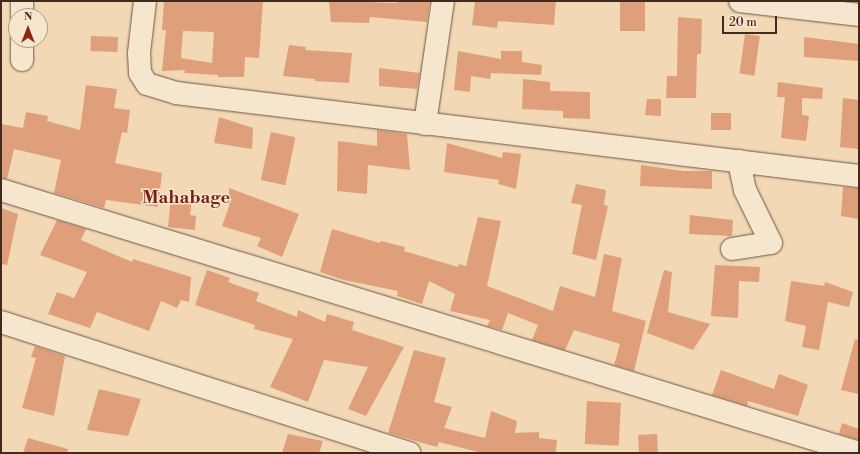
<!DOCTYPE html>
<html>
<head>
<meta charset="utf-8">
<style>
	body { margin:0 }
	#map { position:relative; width:860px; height:454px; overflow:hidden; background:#f2d8b4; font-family:"Libre Bodoni",serif }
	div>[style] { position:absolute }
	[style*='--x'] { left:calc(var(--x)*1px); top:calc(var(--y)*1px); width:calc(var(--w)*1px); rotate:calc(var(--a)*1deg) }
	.building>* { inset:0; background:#de9f7a; transform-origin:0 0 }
	.roads { filter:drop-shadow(0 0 1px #6d5645) drop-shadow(0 0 1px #6d5645) }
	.minor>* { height:22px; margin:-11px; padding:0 11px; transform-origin:11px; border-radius:11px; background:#f7e6ce }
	span { translate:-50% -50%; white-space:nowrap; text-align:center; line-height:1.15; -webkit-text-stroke:3px #f7e6ce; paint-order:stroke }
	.district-label { font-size:18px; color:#7a1f14; font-weight:700 }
	.frame { position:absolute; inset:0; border:2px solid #412a20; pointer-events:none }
	.north { position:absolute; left:8px; top:8px; width:40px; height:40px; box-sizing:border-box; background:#f7e6ce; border:1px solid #ae9b88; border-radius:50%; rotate:0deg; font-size:11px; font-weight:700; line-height:16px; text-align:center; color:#412a20 }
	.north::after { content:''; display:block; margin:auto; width:14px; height:18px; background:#8f2418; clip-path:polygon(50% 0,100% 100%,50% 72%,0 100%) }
	.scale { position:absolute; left:722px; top:16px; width:55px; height:18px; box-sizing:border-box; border:2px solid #412a20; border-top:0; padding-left:5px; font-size:12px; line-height:14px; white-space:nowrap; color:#412a20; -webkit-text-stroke:3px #f7e6ce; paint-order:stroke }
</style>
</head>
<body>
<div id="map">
	<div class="building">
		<div style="clip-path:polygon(evenodd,164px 1px,263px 1px,259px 58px,245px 57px,244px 77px,218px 77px,218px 75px,184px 73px,185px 70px,162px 71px,166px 30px,162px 30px,164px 1px,183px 31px,214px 32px,212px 63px,181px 58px,183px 31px)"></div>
		<div style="clip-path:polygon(329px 1px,397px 3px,397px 1px,430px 1px,427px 22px,370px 17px,369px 23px,331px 22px)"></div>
		<div style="clip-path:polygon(475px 1px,556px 1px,554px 25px,498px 21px,497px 28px,472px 25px)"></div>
		<div style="left:620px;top:1px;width:25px;height:30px"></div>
		<div style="clip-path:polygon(678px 17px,702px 19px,701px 54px,697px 54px,696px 98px,666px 98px,667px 76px,677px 76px)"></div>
		<div style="left:745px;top:34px;width:15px;height:40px;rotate:8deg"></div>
		<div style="left:91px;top:36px;width:27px;height:15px;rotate:2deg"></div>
		<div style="clip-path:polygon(804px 37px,859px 44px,859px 61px,804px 57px)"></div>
		<div style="clip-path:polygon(289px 45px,306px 47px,305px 50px,352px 53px,349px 83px,315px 81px,315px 79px,283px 76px)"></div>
		<div style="clip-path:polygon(458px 51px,501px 59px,501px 51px,522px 51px,522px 62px,542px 65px,541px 75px,491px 73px,490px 79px,471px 76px,470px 92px,454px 90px)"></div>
		<div style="clip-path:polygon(379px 68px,420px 73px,417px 89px,379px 86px)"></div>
		<div style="clip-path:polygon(523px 79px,550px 82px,550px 91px,590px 92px,590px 119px,563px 118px,563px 111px,522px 109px)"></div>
		<div style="clip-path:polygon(778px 82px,823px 88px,822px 99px,802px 98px,802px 115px,809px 116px,806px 141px,781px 138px,785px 97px,777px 97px)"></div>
		<div style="clip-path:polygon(86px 85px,117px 89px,114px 108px,130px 110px,127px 133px,122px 132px,115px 163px,162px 173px,158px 207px,106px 200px,104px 208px,54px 193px,61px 160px,14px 149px,7px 179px,1px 178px,1px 124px,23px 128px,26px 112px,48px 116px,47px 121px,80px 130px)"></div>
		<div style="clip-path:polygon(843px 98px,859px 100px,859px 149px,840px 147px)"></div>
		<div style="clip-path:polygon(647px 99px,661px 99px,661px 116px,645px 115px)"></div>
		<div style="left:711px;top:113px;width:20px;height:17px"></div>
		<div style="clip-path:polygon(219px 117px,253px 128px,252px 149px,214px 143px)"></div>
		<div style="clip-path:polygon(377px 130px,407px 134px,410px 170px,368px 165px,367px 194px,337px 191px,338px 141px,377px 146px)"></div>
		<div style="left:271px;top:132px;width:25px;height:49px;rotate:12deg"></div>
		<div style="clip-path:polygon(447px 143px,502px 158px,503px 152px,521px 154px,516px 189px,498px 184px,499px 180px,444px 172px)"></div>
		<div style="clip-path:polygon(641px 165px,683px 171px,712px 171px,712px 189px,640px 186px)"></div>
		<div style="clip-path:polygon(576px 184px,606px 190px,604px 205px,608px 206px,596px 260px,572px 254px,582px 205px,571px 203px)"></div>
		<div style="clip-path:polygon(843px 187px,859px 188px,859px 219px,841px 216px)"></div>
		<div style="clip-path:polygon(229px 188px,299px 214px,282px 257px,257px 246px,261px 238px,222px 226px,229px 207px)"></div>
		<div style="clip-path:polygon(171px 197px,192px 200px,190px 215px,196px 216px,195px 230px,168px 227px)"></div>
		<div style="clip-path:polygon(1px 208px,18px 214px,7px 265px,1px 264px)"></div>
		<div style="clip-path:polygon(690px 215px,733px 220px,732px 236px,689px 234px)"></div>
		<div style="clip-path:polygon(478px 217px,501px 221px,487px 286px,553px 311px,560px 286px,595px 297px,604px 254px,622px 258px,612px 311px,646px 321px,634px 371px,614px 365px,620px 344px,574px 330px,565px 350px,532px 340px,538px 325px,508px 313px,502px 330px,487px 326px,490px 320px,450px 311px,455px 294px,429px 281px,422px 304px,397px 296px,398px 291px,344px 280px,320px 272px,332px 229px,380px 243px,381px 241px,405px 247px,404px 251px,458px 267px,459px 264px,466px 266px)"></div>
		<div style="clip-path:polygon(57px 220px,86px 229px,81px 240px,132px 262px,133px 259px,191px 277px,189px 302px,181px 300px,177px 308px,161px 301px,149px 331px,97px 312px,90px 328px,48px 314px,57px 292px,74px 298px,87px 272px,40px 255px)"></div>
		<div style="clip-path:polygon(715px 265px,760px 267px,759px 282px,739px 281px,738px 318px,711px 316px)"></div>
		<div style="clip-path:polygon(207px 270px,230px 278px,228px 282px,259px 293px,256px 301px,297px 317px,298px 310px,325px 322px,327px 314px,354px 322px,352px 330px,404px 347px,366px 416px,348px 409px,368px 367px,324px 360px,308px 402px,270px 387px,293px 339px,254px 329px,255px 325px,195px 305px)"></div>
		<div style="clip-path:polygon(664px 270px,672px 272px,668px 312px,710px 324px,693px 350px,647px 333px)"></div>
		<div style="clip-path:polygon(791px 281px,824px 286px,825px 282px,853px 292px,849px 307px,828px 302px,819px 350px,802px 347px,806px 326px,785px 321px)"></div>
		<div style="clip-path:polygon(855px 339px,859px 340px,859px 394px,841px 390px)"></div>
		<div style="clip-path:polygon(35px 346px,65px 356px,54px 416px,22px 408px,36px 358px,31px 357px)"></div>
		<div style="clip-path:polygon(414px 350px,446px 358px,434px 402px,452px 407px,444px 428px,485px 438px,491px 411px,517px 421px,515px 433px,539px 432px,539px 438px,557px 440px,556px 453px,482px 453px,439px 442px,437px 447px,388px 433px)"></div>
		<div style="clip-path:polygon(721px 370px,774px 389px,779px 374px,808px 385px,798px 416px,748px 401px,747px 406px,712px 395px)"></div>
		<div style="clip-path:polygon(99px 389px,141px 399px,128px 436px,87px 430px)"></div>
		<div style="left:587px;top:401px;width:34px;height:43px;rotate:3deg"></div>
		<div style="clip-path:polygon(842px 423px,859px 429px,859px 440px,839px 434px)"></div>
		<div style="clip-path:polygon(288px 434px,323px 441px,319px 453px,282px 453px)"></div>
		<div style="left:657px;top:434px;width:19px;height:19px;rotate:87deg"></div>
		<div style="clip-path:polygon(28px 438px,68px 449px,67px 453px,23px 453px)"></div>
	</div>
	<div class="roads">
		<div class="minor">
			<div style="--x:145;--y:1;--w:52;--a:96.6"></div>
			<div style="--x:139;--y:53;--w:20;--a:87"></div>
			<div style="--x:140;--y:73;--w:13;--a:58"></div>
			<div style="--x:147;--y:84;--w:30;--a:17"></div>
			<div style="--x:176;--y:93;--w:688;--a:6.93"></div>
			<div style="--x:740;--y:1;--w:120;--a:6.7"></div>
			<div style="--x:22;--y:16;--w:15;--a:-90"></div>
			<div style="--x:22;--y:60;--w:20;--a:-90"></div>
			<div style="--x:425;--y:124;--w:124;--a:-81.7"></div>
			<div style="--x:1;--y:190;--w:897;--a:17.04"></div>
			<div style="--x:732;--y:249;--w:39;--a:-9"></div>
			<div style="--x:771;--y:243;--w:59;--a:-116.1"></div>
			<div style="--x:745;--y:190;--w:30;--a:-102"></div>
			<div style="--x:1;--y:322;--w:429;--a:17.8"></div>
		</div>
	</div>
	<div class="district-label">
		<span style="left:186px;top:198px">Mahabage</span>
	</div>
	<div class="frame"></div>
	<div class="north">N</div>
	<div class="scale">20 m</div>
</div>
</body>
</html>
